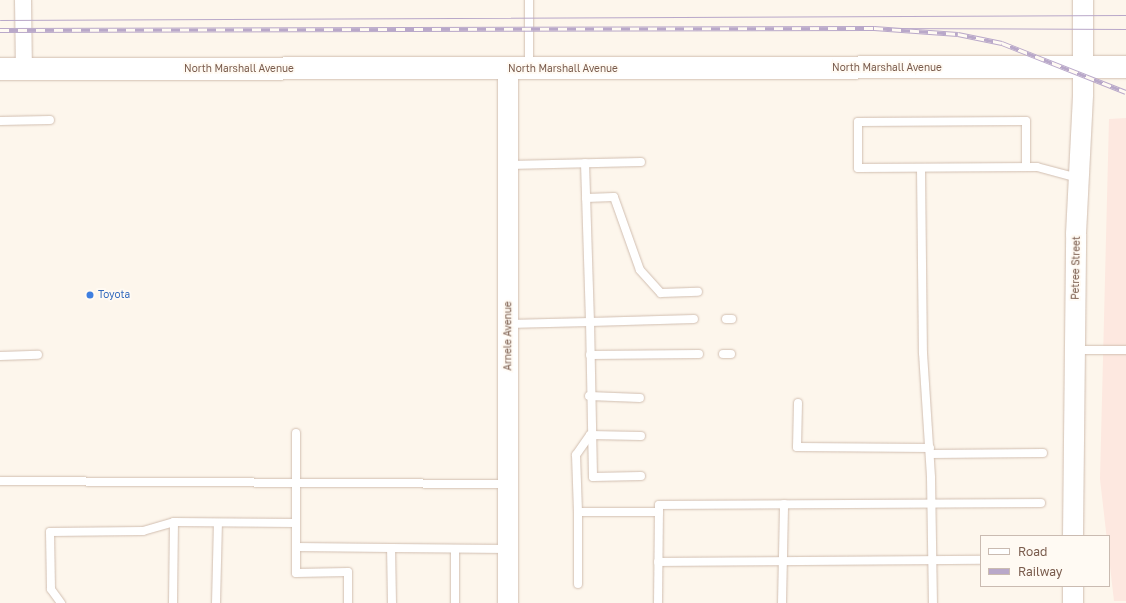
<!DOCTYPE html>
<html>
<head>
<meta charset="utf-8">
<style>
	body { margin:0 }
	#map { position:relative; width:1126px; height:603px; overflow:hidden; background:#fdf6ec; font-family:"Golos Text",sans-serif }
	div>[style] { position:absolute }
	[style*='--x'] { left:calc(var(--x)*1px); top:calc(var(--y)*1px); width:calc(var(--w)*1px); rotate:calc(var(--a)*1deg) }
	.commercial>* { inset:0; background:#fde8e0 }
	.roads { filter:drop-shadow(0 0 1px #d1beb0) drop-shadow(0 0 1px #d1beb0) }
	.service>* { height:8px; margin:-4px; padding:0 4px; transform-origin:4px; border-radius:4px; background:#fff }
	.minor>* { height:16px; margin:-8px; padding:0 8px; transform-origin:8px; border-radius:8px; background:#fff }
	.tertiary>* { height:20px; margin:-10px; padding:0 10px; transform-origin:10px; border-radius:10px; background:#fff }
	.secondary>* { height:22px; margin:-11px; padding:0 11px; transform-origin:11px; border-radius:11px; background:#fff }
	.tram>* { height:1px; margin:-0.5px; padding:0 0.5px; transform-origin:0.5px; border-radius:0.5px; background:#b9a8c9 }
	.rail>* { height:4.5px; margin-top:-2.25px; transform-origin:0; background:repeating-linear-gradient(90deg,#fffaf3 0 9px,#b9a8c9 0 18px); box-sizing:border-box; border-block:1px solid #b9a8c9 }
	.dots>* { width:11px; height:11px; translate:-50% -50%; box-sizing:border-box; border:2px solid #fffaf3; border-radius:50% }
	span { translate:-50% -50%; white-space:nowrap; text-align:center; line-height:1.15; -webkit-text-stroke:3.5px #fffaf3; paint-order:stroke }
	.street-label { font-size:10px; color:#7a5c4d }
	.shop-label { font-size:10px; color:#366cbe }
	.left { translate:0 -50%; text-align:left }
	.legend { position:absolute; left:980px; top:535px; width:130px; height:52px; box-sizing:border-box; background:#fffaf3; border:1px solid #cabbb1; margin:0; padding:5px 7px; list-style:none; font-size:12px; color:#7a5c4d }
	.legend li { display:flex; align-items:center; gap:8px; height:20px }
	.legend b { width:20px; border:1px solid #cabbb1 }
</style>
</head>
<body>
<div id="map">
	<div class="commercial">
		<div style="clip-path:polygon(1126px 118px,1126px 601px,1114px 601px,1100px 479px,1109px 119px)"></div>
	</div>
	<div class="roads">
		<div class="service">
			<div style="--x:529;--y:68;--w:68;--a:-90"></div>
			<div style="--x:0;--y:121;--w:50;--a:-1.1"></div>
			<div style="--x:509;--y:165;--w:132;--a:-1.3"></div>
			<div style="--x:1026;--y:167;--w:46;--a:-90"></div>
			<div style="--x:1026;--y:121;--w:168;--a:179.7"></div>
			<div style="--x:858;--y:122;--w:46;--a:90"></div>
			<div style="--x:858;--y:168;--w:179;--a:-0.3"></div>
			<div style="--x:1037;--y:167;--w:42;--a:15"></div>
			<div style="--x:921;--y:168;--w:185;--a:89.4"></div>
			<div style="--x:923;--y:353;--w:125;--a:86.3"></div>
			<div style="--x:931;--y:478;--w:125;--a:89.1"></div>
			<div style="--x:586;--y:198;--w:28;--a:-2"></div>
			<div style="--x:614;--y:197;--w:77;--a:70.4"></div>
			<div style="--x:640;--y:270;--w:31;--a:48"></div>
			<div style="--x:661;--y:293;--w:37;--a:-2"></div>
			<div style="--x:726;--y:319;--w:6;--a:0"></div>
			<div style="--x:508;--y:324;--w:82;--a:-1.4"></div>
			<div style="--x:590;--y:322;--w:159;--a:-91.8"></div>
			<div style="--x:1076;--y:350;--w:50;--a:0"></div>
			<div style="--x:723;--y:354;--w:8;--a:0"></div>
			<div style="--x:590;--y:355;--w:109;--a:-0.5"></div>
			<div style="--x:0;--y:356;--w:38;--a:-2"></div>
			<div style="--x:589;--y:396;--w:51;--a:2.2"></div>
			<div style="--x:798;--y:403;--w:44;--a:91.3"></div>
			<div style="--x:797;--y:447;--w:133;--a:0.4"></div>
			<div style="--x:296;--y:433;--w:140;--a:90"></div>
			<div style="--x:296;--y:573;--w:52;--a:-1.1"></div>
			<div style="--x:348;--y:572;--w:31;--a:90"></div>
			<div style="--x:930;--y:454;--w:113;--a:-0.5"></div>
			<div style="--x:641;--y:476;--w:48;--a:178.8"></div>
			<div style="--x:593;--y:477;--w:155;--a:-91.1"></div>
			<div style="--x:590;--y:322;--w:104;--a:-1.7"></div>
			<div style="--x:0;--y:481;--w:508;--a:0.34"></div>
			<div style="--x:578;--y:512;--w:57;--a:-92"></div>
			<div style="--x:576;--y:455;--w:24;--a:-55"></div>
			<div style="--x:590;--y:435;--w:51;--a:1.1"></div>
			<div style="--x:296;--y:547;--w:95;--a:0.6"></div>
			<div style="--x:455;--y:550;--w:53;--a:90"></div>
			<div style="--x:658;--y:562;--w:323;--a:-0.4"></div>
			<div style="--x:578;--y:584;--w:72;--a:-90"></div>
			<div style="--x:578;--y:512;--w:81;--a:0"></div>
			<div style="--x:61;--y:603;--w:17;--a:-126"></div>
			<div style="--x:51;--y:589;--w:57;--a:-91"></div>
			<div style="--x:50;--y:532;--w:93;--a:-0.6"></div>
			<div style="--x:143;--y:531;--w:32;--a:-16"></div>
			<div style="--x:174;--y:522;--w:122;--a:0.5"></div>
			<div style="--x:173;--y:603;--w:81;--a:-89.3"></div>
			<div style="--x:216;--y:603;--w:80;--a:-88.6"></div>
			<div style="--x:392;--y:603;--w:55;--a:-91"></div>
			<div style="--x:391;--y:548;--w:117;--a:0.5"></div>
			<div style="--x:658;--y:603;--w:98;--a:-89.4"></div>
			<div style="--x:659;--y:505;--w:382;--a:-0.3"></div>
			<div style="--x:782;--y:603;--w:99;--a:-88.8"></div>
		</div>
		<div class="minor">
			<div style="--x:23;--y:0;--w:69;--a:89.2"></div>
		</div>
		<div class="tertiary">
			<div style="--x:508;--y:69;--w:534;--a:90"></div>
			<div style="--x:1073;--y:536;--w:302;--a:-89.4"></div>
			<div style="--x:1076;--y:234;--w:140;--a:-87.1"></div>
			<div style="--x:1083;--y:94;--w:94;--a:-90"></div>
			<div style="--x:1073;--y:603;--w:17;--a:-90"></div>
		</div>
		<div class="secondary">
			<div style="--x:0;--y:69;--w:1126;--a:-0.1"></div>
		</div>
	</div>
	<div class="tram">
		<div style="--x:0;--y:20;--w:1126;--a:-0.25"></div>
		<div style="--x:874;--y:28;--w:252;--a:0.2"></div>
	</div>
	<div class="rail">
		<div style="--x:0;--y:30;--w:874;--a:-0.13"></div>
		<div style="--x:874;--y:28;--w:84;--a:4.1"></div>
		<div style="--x:958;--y:34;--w:45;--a:11.6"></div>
		<div style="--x:1002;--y:43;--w:133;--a:21.6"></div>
	</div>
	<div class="dots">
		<div style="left:90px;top:295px;background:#3f7fe0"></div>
	</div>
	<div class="street-label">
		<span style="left:887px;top:68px">North Marshall Avenue</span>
		<span style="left:239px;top:69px">North Marshall Avenue</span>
		<span style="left:563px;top:69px">North Marshall Avenue</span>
		<span style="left:1076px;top:268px;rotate:-89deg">Petree Street</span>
		<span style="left:508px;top:336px;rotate:-90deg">Arnele Avenue</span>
	</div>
	<div class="shop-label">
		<span class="left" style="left:98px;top:295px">Toyota</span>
	</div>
	<ul class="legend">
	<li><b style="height:5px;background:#fff"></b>Road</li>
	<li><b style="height:5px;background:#b9a8c9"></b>Railway</li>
	</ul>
</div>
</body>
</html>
